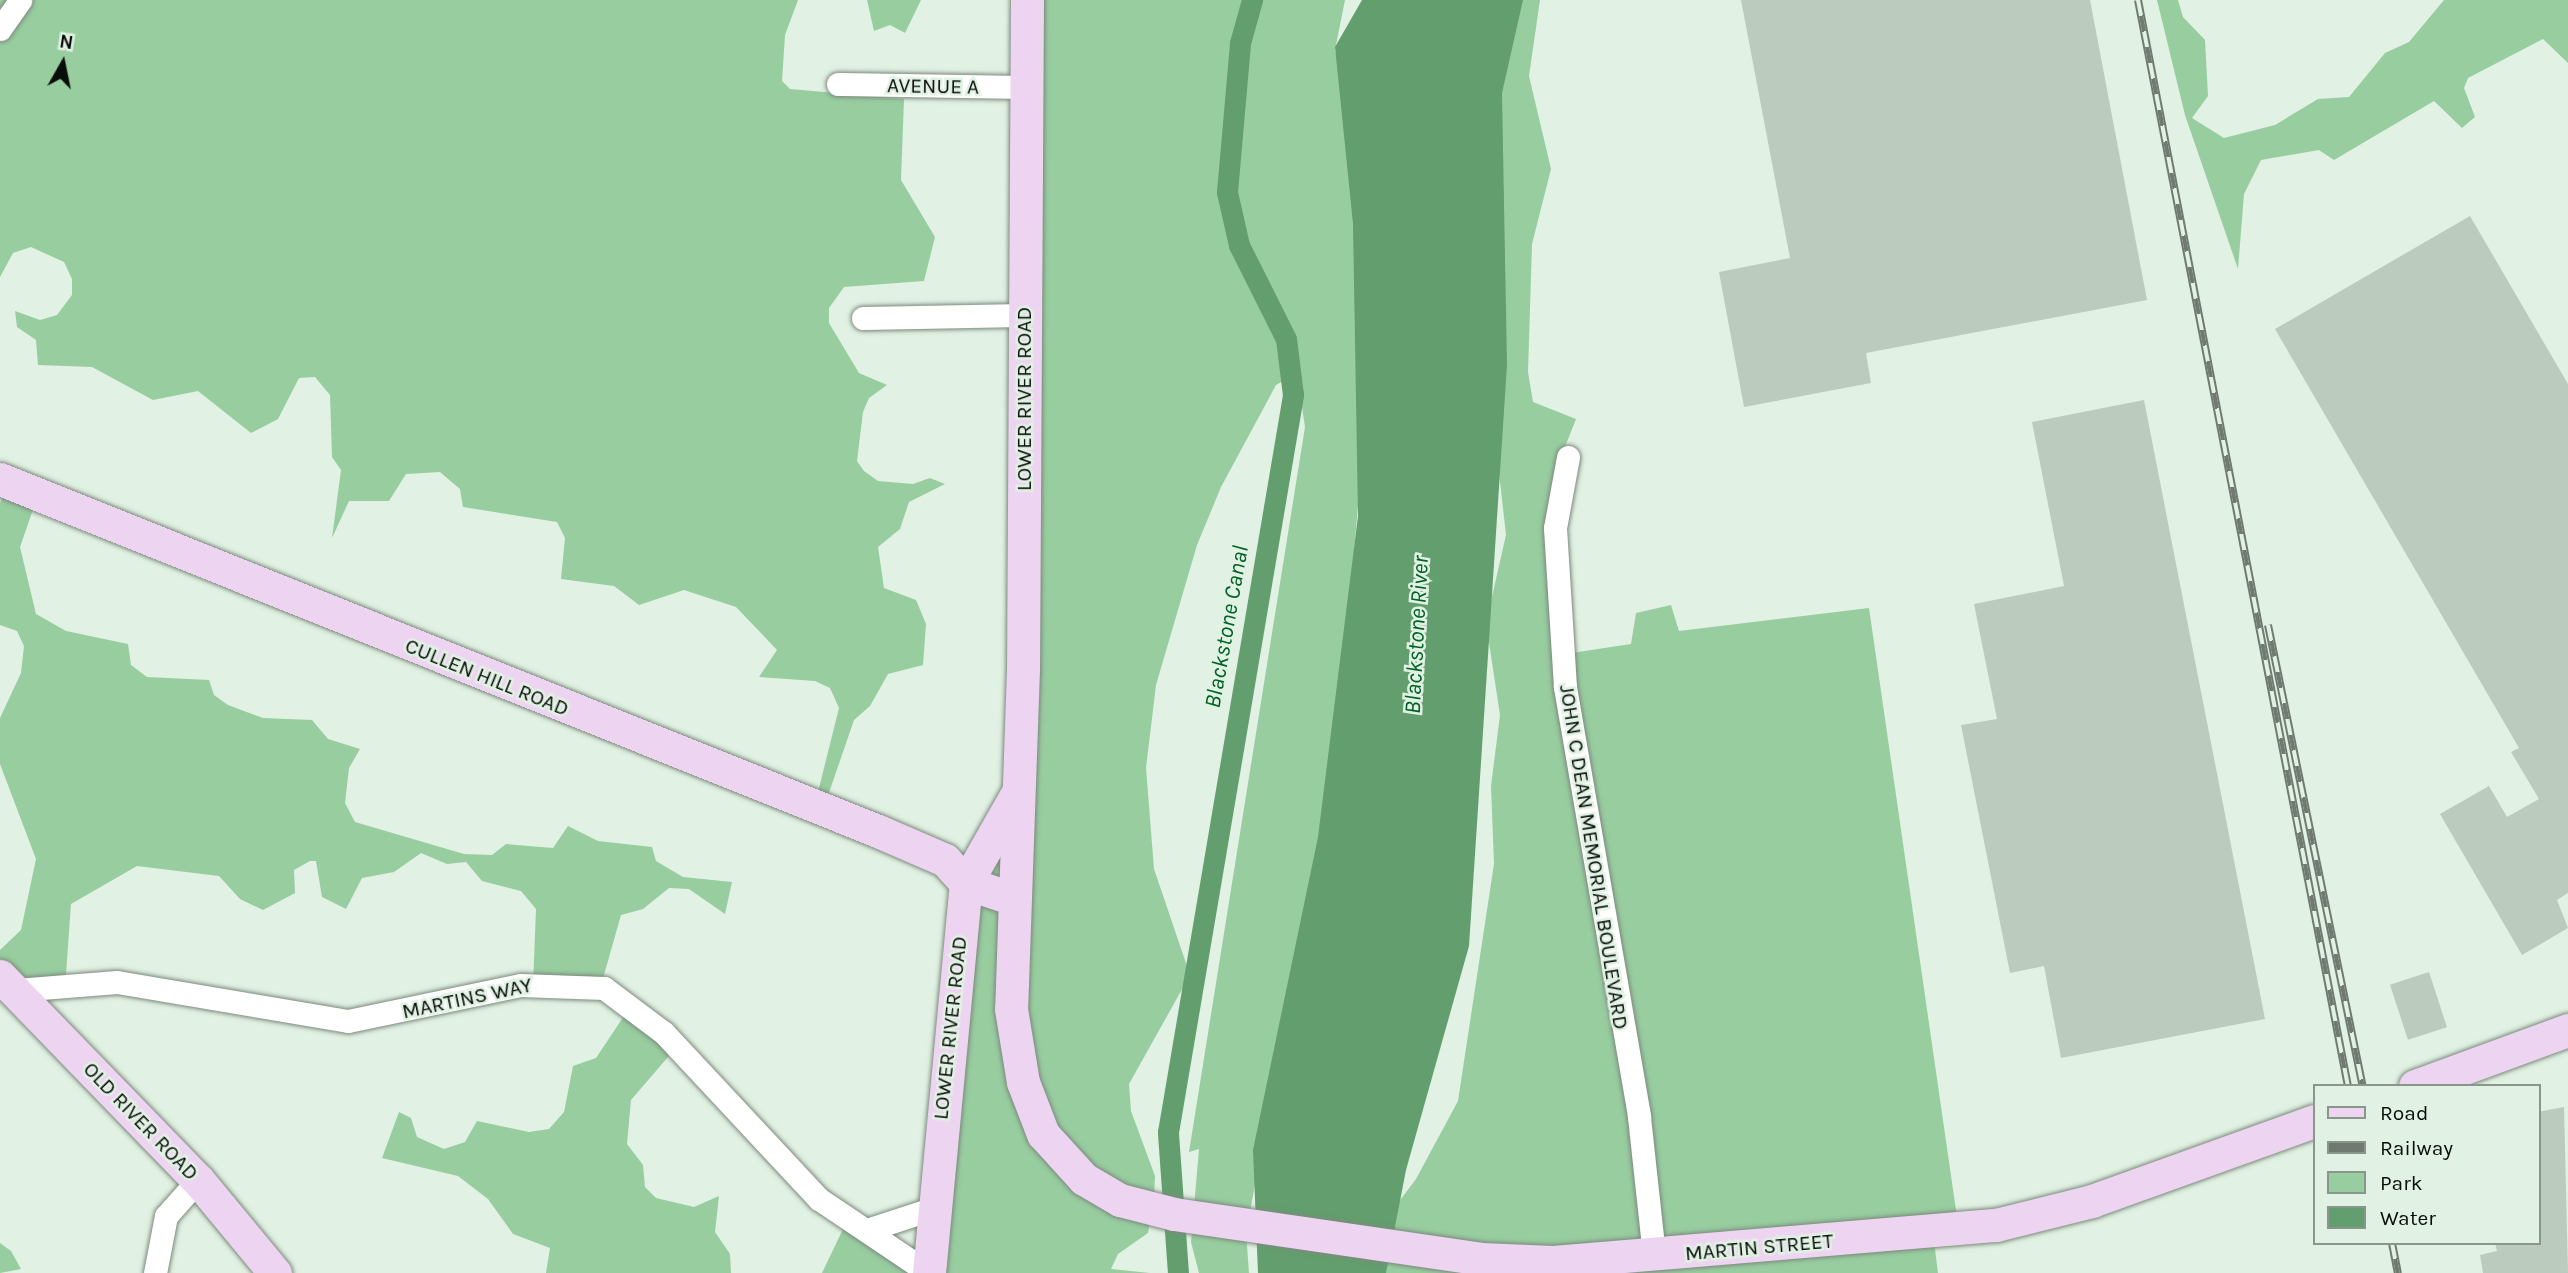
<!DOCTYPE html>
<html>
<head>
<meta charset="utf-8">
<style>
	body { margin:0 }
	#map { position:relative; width:2568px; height:1273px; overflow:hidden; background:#e1f1e3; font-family:Karla,sans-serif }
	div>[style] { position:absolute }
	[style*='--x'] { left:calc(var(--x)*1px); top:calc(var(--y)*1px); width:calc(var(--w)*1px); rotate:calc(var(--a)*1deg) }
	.green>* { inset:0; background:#98cda0 }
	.water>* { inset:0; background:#639e6e }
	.canal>* { height:21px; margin:-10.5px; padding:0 10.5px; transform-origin:10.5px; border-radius:10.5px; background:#639e6e }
	.building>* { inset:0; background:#bbcbbd; transform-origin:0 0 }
	.roads { filter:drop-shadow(0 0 2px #7c8a7d) drop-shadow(0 0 2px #7c8a7d) }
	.street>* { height:23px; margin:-11.5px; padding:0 11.5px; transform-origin:11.5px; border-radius:11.5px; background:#fff }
	.secondary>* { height:33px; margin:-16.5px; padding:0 16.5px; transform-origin:16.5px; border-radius:16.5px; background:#edd5f1 }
	.rail>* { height:8px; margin-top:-4px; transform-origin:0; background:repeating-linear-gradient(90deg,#e1f1e3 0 16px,#6f7a71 0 32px); box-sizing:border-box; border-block:2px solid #6f7a71 }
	span { translate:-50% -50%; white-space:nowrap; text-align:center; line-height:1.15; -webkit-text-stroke:5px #e1f1e3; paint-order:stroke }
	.street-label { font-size:21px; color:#080e09 }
	.water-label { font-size:23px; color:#006225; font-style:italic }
	.legend { position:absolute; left:2313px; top:1084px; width:228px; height:161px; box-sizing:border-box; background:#e1f1e3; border:2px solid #8a968c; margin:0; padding:9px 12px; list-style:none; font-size:21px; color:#080e09 }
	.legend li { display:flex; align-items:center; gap:14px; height:35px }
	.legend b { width:35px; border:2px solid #8a968c }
	.north { position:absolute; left:28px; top:28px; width:70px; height:70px; -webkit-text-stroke:5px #e1f1e3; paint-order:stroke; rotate:9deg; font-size:19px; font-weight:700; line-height:28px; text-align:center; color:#080e09 }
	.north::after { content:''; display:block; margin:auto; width:24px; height:32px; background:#080e09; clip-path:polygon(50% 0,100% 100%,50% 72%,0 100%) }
</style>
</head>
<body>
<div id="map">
	<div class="green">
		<div style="clip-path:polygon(0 0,798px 0,785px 35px,782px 81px,790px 89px,904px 99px,901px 180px,935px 237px,924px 281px,844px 287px,829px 308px,829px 323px,859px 373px,887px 385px,869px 398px,863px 412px,857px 461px,864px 471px,878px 481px,913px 484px,930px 478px,945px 484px,909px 502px,900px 529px,878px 547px,884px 588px,916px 600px,926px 624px,923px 665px,888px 674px,870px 706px,854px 720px,822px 813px,814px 808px,839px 708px,830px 688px,815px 681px,759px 677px,777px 650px,736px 607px,684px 590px,639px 605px,614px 586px,561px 579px,565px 538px,557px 522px,463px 507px,460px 489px,440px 472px,406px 474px,389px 501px,349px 501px,332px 538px,341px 470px,332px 457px,330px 395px,315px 377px,299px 378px,278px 419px,251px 433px,198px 391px,153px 400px,92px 367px,38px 365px,36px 340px,17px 327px,15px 311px,40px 320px,57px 315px,72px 295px,72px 279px,64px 262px,31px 247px,13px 253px,0 277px)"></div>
		<div style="clip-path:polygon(867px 0,921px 0,905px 33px,890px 25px,874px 31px)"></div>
		<div style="clip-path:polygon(1025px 0,1345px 0,1335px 50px,1354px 125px,1367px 400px,1327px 868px,1258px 1169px,1246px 1232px,1249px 1273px,1199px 1273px,1191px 1242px,1199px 1149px,1189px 1152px,1305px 427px,1299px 388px,1285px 380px,1276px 385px,1221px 487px,1197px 545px,1156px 685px,1146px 768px,1154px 869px,1190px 975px,1129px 1084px,1131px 1111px,1155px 1176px,1154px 1199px,1148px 1233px,1118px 1254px,1111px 1269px,1150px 1273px,822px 1273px,845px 1225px,927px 1252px,977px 881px,1005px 814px)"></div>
		<div style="clip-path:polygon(1498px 0,1540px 0,1529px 76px,1551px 169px,1532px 244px,1528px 372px,1533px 402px,1576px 419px,1563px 452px,1565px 654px,1631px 644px,1636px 613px,1671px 605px,1679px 631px,1869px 608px,1959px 1231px,1934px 1241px,1938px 1273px,1379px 1273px,1388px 1216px,1416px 1179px,1458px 1101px,1494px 864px,1491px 786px,1500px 715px,1486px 623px,1506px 535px,1495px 437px)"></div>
		<div style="clip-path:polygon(2157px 0,2178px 0,2183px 17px,2205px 40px,2208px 96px,2192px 118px,2224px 138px,2275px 125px,2318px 99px,2349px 97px,2385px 53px,2409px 42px,2444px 0,2568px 0,2568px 63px,2543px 39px,2468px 78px,2464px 88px,2475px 117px,2462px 128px,2434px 101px,2334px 160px,2319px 150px,2261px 160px,2244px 194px,2238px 269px,2185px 115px)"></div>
		<div style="clip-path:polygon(7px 486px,36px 501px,20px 547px,36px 614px,66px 631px,128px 644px,131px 665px,147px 677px,209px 680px,214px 695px,228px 705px,263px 718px,312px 720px,328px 739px,360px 749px,349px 768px,345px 803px,355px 822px,464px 854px,492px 855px,506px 844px,553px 848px,568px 826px,598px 841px,652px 847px,656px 861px,683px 877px,732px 882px,725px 914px,689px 889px,669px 888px,643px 909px,621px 915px,598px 996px,533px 986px,536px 909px,521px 891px,482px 881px,466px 862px,447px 864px,421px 853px,394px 872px,362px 878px,346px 909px,322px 897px,316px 861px,310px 861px,294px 870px,295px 893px,263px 910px,240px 899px,219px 876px,137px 866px,71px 904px,65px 988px,0 985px,0 950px,21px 930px,36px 859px,0 764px,0 718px,21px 673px,24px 646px,17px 631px,0 625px,0 503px)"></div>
		<div style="clip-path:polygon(624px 1016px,674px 1050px,631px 1100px,627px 1144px,643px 1165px,645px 1187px,656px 1198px,694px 1207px,719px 1196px,715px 1232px,730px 1254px,731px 1273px,546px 1273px,550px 1248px,513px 1234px,488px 1199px,458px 1176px,382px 1158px,399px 1112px,411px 1118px,417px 1137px,444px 1149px,465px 1142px,477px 1121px,529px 1132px,549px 1129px,564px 1112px,573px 1066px,596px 1058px)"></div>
		<div style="clip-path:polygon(0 1243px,11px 1251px,21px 1269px,0 1273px)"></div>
	</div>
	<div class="water">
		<div style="clip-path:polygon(1362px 0,1523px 0,1502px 93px,1507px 365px,1469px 946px,1406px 1170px,1386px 1273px,1258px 1273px,1253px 1150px,1318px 837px,1358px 516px,1353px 224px,1335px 47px)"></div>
	</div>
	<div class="canal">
		<div style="--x:1178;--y:1273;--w:141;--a:-94.1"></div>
		<div style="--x:1168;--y:1132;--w:748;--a:-80.37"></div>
		<div style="--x:1293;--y:395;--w:56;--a:-97.1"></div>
		<div style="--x:1286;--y:339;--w:105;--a:-116.6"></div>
		<div style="--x:1239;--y:245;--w:54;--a:-102.8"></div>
		<div style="--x:1227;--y:192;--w:150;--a:-85"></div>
		<div style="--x:1240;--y:43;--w:45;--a:-74.4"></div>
	</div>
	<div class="building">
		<div style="clip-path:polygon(1741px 0,2090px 0,2147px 300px,1866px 353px,1871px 383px,1744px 407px,1719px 272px,1790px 258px)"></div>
		<div style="clip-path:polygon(2470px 216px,2568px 384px,2568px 893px,2557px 900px,2568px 928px,2522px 955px,2440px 814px,2489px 786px,2507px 817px,2539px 799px,2511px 752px,2519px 748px,2275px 329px)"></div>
		<div style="clip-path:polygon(2144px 400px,2265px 1019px,2061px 1058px,2044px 966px,2010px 973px,1961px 725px,1997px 719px,1974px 604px,2064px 586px,2032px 422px)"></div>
		<div style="left:2429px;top:972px;width:58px;height:41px;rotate:72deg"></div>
		<div style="clip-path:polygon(2564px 1107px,2568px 1273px,2483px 1273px,2480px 1255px,2497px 1251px,2495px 1243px,2538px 1243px,2538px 1112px)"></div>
	</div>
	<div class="roads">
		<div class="street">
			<div style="--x:0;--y:29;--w:35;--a:-55"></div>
			<div style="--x:838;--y:84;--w:190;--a:0.9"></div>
			<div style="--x:863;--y:318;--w:161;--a:-1.1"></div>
			<div style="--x:1568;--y:457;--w:72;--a:100.4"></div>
			<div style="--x:1555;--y:528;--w:159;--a:86.4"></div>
			<div style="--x:1565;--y:687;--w:436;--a:80.2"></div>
			<div style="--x:1639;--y:1117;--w:140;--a:83.8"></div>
			<div style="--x:16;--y:990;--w:101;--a:-4.5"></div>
			<div style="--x:117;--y:982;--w:234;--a:9.6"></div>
			<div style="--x:348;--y:1021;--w:176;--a:-11.8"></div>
			<div style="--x:520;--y:985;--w:84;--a:2"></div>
			<div style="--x:604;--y:988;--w:75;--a:36.9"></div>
			<div style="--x:664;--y:1033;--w:227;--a:47"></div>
			<div style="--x:819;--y:1199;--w:133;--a:33.9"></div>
			<div style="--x:867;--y:1230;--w:67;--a:-18.2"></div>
			<div style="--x:155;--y:1273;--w:58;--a:-79.1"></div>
			<div style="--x:166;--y:1216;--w:48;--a:-48.4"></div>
		</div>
		<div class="secondary">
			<div style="--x:1027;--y:0;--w:669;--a:90.34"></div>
			<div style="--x:1023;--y:669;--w:340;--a:92"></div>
			<div style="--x:1011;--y:1009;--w:74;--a:80.7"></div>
			<div style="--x:1023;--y:1082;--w:56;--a:69"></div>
			<div style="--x:1043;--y:1134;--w:61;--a:47.7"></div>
			<div style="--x:1084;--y:1179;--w:42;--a:30.3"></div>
			<div style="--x:1120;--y:1200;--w:56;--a:14.5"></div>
			<div style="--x:1174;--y:1214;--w:310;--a:8.3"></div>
			<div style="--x:1481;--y:1259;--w:72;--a:2.4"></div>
			<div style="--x:1553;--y:1262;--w:445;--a:-4.8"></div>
			<div style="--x:1996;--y:1225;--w:99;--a:-14"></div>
			<div style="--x:2092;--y:1201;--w:236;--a:-19.8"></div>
			<div style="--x:0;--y:479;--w:946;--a:21.85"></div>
			<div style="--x:878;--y:831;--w:73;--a:23.4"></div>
			<div style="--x:945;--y:860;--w:31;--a:48"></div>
			<div style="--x:966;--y:883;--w:51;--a:18.4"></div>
			<div style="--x:0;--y:976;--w:284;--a:45.9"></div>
			<div style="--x:198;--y:1180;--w:121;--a:50.4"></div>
			<div style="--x:2415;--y:1086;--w:163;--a:-20.1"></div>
			<div style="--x:929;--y:1273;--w:392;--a:-84.6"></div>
			<div style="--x:966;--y:883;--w:99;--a:-60.3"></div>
		</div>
	</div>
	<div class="rail">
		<div style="--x:2138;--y:0;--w:1106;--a:79.06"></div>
		<div style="--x:2268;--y:625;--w:471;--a:78.4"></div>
		<div style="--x:2392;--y:1243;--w:31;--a:79"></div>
	</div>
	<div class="street-label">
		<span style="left:933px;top:86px;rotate:1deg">AVENUE A</span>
		<span style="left:1024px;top:399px;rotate:-90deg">LOWER RIVER ROAD</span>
		<span style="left:487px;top:677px;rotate:22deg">CULLEN HILL ROAD</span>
		<span style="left:1594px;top:857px;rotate:81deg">JOHN C DEAN MEMORIAL BOULEVARD</span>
		<span style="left:467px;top:998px;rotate:-12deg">MARTINS WAY</span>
		<span style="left:950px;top:1028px;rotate:-84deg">LOWER RIVER ROAD</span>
		<span style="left:141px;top:1121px;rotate:46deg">OLD RIVER ROAD</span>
		<span style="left:1759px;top:1247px;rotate:-5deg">MARTIN STREET</span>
	</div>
	<div class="water-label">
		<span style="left:1227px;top:627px;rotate:-80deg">Blackstone Canal</span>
		<span style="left:1417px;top:635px;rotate:-87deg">Blackstone River</span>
	</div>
	<ul class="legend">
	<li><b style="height:9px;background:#edd5f1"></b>Road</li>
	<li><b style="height:9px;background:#6f7a71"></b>Railway</li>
	<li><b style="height:19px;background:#98cda0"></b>Park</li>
	<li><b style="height:19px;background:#639e6e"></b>Water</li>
	</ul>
	<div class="north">N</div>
</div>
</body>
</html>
